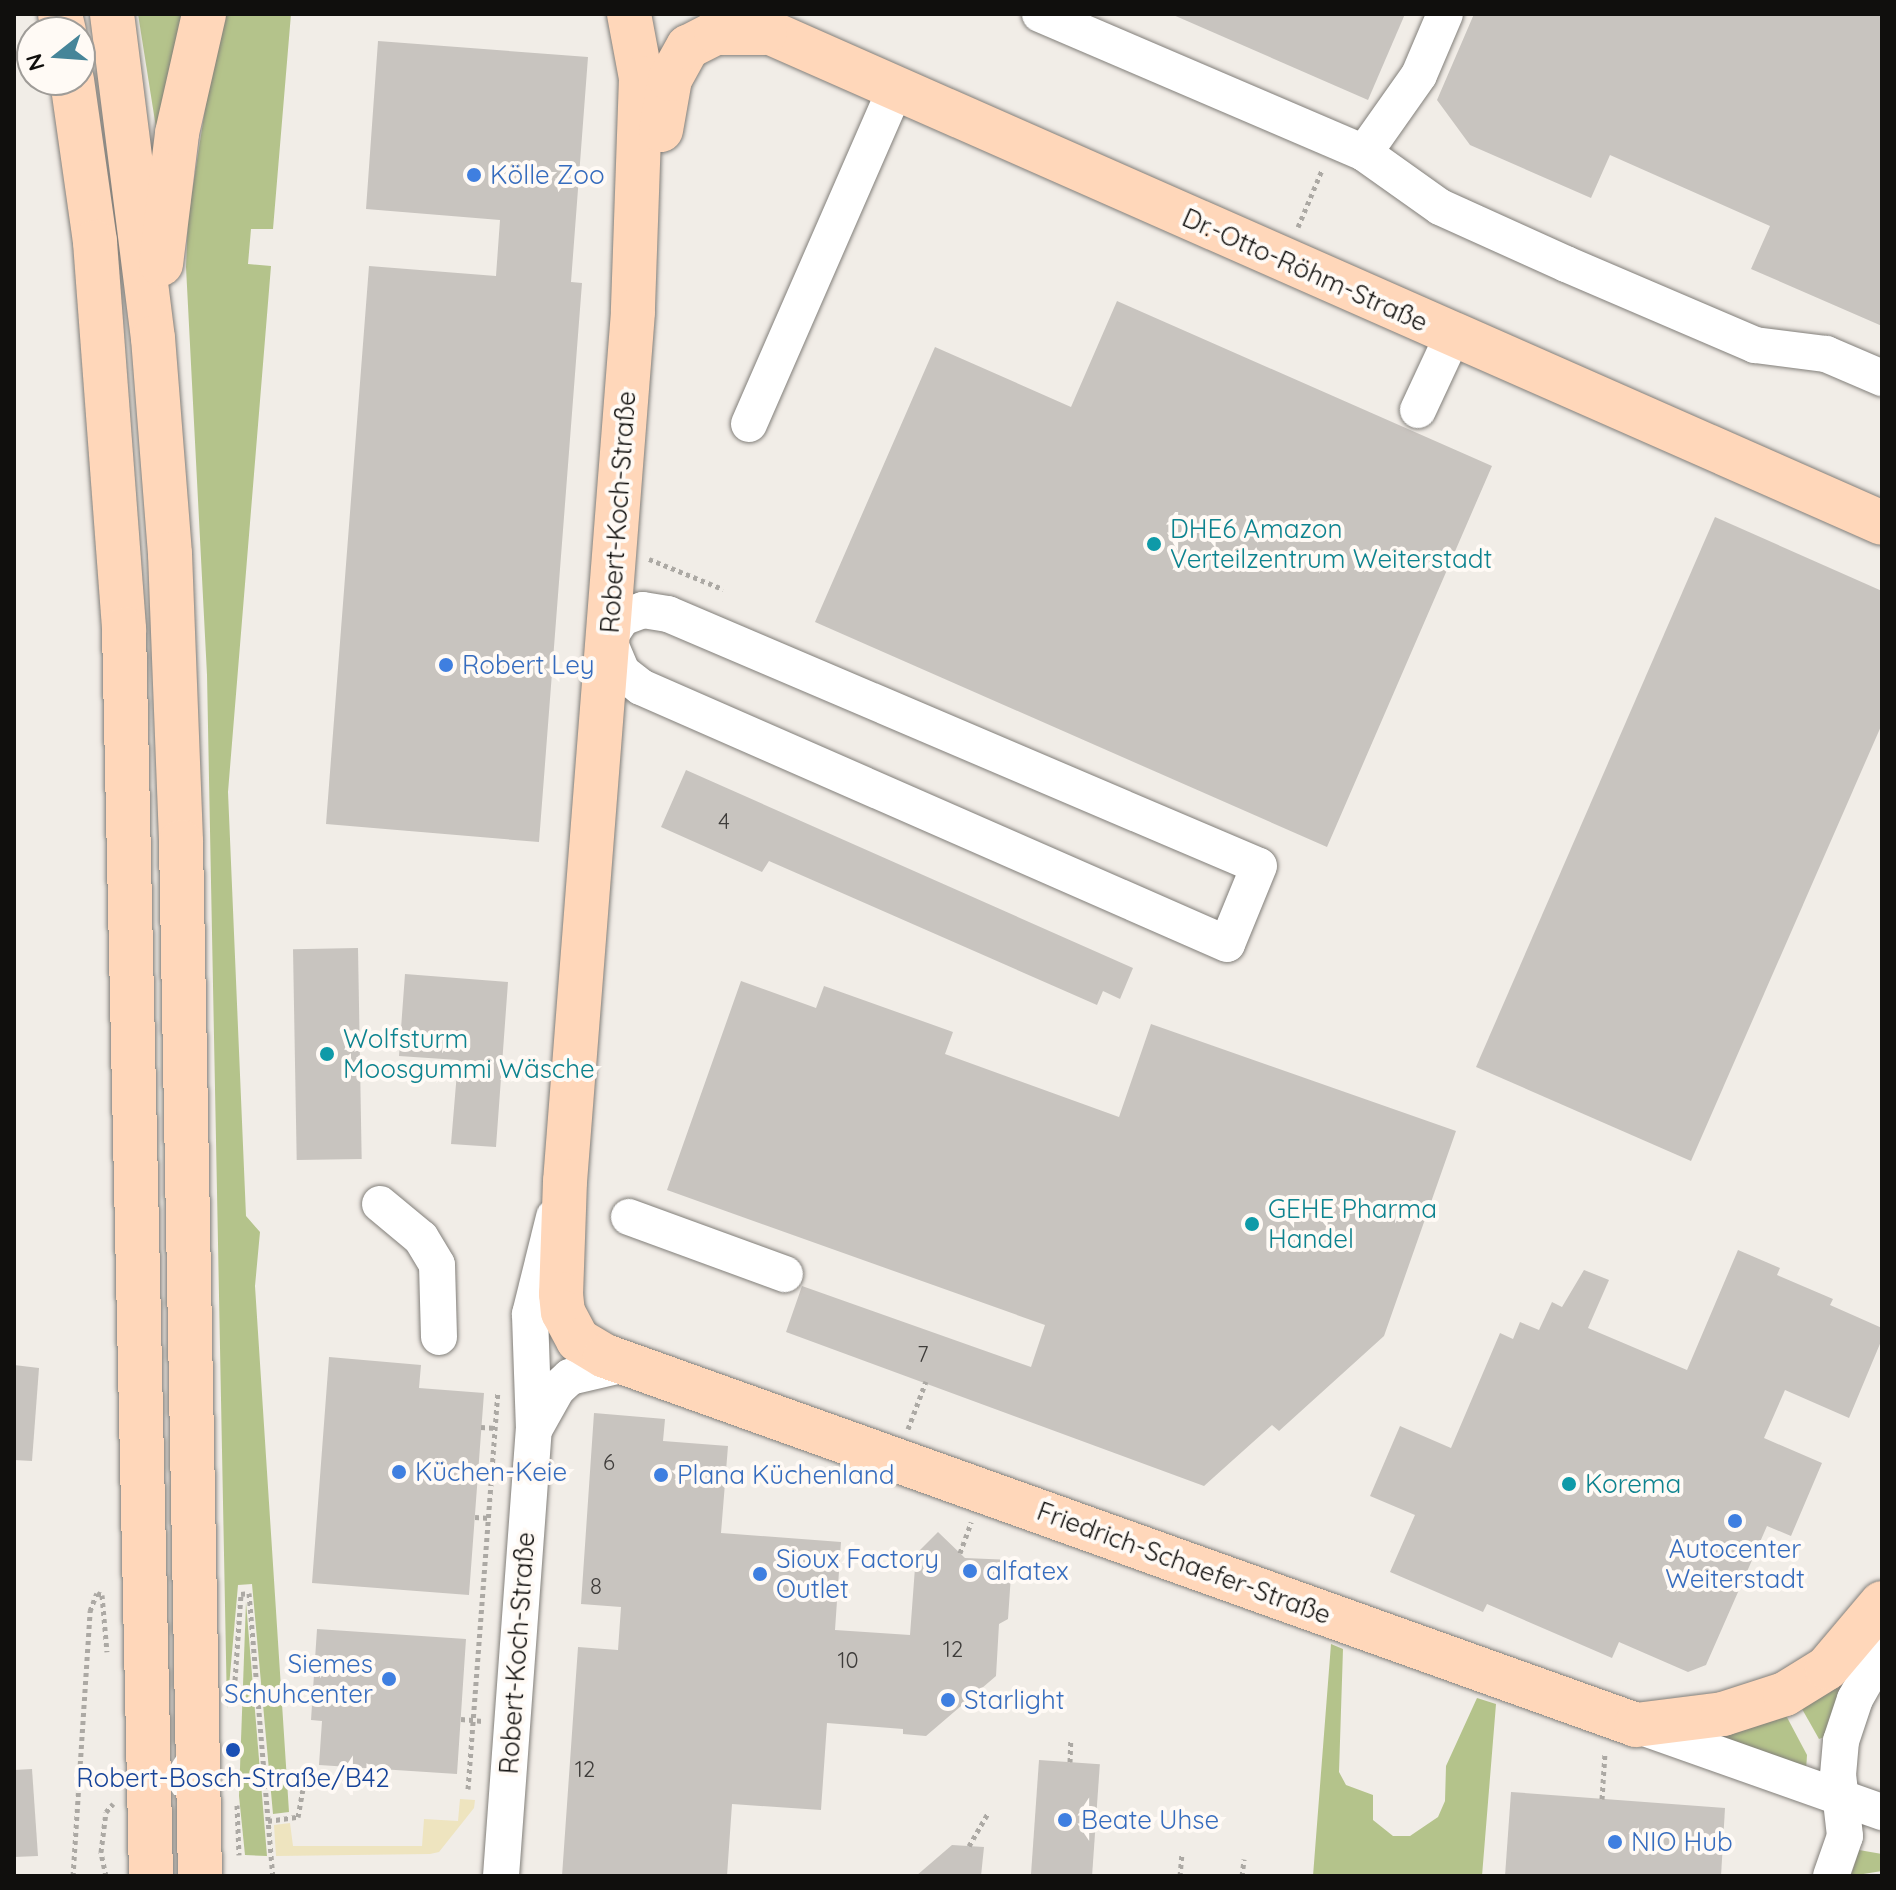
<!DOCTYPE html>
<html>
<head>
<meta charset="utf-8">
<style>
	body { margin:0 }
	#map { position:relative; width:1896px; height:1890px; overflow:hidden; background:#f1ede7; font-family:Quicksand,sans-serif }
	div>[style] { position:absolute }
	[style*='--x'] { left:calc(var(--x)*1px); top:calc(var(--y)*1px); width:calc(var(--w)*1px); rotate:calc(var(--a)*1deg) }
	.green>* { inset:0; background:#b4c38b }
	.sand>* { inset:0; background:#eee4bf }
	.building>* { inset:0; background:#c8c4bf; transform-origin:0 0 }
	.path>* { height:5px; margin-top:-2.5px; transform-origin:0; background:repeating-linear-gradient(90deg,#aca9a4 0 4px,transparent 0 8px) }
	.roads { filter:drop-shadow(0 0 2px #827f7a) drop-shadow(0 0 2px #827f7a) }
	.minor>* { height:36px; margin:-18px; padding:0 18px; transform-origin:18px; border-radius:18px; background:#fff }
	.major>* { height:44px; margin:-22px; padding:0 22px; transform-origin:22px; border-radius:22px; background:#ffd7ba }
	.dots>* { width:22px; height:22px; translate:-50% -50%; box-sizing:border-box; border:4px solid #fffaf5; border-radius:50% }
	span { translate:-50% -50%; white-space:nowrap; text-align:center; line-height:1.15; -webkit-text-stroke:8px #fffaf5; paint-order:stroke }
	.number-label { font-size:22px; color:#3e3c3a }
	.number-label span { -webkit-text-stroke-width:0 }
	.shop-label { font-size:26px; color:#366cbe }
	.left { translate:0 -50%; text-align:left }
	.right { translate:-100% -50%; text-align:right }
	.street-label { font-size:26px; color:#100f0d }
	.culture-label { font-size:26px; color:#0d838f }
	.transit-label { font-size:26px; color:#164399 }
	.frame { position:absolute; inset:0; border:16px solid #100f0d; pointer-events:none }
	.north { position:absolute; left:16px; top:16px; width:80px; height:80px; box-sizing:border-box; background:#fffaf5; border:2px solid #9f9c98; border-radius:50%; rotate:253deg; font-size:22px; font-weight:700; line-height:32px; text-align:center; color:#100f0d }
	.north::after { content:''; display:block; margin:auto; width:28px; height:36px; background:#468599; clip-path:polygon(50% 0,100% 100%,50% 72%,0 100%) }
</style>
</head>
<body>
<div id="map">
	<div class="green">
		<div style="clip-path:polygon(138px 14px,191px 14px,161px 159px)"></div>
		<div style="clip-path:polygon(220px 14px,291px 14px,273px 229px,251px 229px,248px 264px,271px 266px,228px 792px,246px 1216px,260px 1232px,255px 1286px,289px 1812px,273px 1814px,252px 1584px,238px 1585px,227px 1709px,207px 675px,186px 267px,188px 218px)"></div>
		<div style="clip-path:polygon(246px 1602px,267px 1856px,245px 1855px,239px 1796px)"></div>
		<div style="clip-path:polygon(1331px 1644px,1343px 1649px,1339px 1772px,1346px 1785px,1373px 1795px,1373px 1820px,1393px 1836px,1410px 1836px,1438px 1817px,1445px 1801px,1446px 1766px,1477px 1698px,1496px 1704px,1482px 1876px,1313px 1876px)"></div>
		<div style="clip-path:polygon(1850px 1658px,1835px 1733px,1819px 1739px,1797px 1700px)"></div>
		<div style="clip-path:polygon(1781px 1706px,1807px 1755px,1806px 1770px,1701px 1729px)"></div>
		<div style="clip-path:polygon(1859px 1850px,1882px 1854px,1882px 1871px,1851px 1876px)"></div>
	</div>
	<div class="sand">
		<div style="clip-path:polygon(460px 1799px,475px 1800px,474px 1808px,439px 1852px,430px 1854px,276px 1856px,274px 1825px,290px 1823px,293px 1846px,422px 1846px,424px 1819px,458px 1821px)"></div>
	</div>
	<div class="building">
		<div style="clip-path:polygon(1171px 14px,1405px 14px,1368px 100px)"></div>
		<div style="clip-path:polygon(1474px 14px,1882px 14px,1882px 326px,1751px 269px,1770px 226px,1610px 155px,1591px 198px,1470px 145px,1437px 100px)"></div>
		<div style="clip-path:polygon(378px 41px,588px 57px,571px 282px,582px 283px,539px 842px,326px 824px,369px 266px,496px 276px,500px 220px,366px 209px)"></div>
		<div style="clip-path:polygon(1117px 301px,1492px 466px,1327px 847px,815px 622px,935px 347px,1071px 407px)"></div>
		<div style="clip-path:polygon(1715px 517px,1882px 591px,1882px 724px,1691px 1161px,1476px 1067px)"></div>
		<div style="clip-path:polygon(686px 770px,1133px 968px,1120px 999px,1103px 991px,1097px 1005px,769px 861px,762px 872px,661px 827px)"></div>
		<div style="left:358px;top:948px;width:211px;height:65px;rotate:89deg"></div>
		<div style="clip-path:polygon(405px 974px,508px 982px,496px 1147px,451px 1144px,458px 1060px,399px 1056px)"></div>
		<div style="clip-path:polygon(741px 981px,816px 1008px,824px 986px,953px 1032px,945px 1054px,1119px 1117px,1151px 1024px,1456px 1131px,1384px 1336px,1279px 1431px,1272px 1425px,1204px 1486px,786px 1332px,802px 1286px,1031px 1367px,1045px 1325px,667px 1190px)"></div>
		<div style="clip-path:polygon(1738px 1250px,1780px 1268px,1777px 1275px,1833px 1299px,1830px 1305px,1882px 1328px,1882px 1339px,1849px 1418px,1785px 1390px,1764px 1438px,1822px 1463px,1791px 1536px,1767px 1526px,1706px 1665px,1688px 1672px,1619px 1642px,1612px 1658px,1487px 1604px,1483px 1612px,1390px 1572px,1415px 1515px,1370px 1496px,1400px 1426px,1451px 1448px,1500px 1333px,1513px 1339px,1520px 1322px,1539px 1330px,1552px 1302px,1562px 1307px,1584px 1270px,1609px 1280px,1588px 1328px,1687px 1370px)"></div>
		<div style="clip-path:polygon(329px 1357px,421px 1365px,419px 1388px,484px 1393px,469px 1595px,312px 1583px)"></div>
		<div style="clip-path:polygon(14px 1365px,39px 1368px,32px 1461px,14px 1460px)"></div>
		<div style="clip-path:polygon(594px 1413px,665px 1419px,663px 1441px,728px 1446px,721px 1533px,841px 1542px,835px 1630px,910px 1635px,916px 1554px,938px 1532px,965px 1558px,1012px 1560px,1008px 1619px,999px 1624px,996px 1676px,926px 1736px,903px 1734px,903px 1729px,827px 1723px,821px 1810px,732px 1804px,727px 1876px,562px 1876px,578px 1647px,618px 1650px,621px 1607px,581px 1604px)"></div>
		<div style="clip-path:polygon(317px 1629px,466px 1639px,457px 1774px,319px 1765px,322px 1721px,311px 1720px)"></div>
		<div style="left:1039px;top:1760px;width:61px;height:116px;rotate:4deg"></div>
		<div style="clip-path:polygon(32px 1769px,38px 1856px,14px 1857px,14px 1770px)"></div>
		<div style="clip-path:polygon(1511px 1792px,1725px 1808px,1721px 1876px,1505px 1876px)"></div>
		<div style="clip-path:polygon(952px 1845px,984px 1847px,981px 1876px,916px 1876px)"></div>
	</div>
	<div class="path">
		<div style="--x:1298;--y:227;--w:62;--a:-67.2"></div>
		<div style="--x:649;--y:559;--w:80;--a:22.1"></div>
		<div style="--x:481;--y:1427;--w:15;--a:4"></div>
		<div style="--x:908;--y:1429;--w:51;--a:-69.4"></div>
		<div style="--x:475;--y:1517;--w:15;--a:4"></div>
		<div style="--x:960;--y:1553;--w:33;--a:-70"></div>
		<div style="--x:235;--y:1680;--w:86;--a:-86"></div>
		<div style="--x:241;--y:1594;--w:8;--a:-7"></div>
		<div style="--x:249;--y:1593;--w:284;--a:85.2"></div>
		<div style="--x:461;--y:1719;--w:22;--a:5"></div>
		<div style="--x:1070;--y:1762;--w:23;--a:-88"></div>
		<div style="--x:468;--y:1789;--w:399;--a:-85.7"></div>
		<div style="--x:1602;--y:1799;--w:47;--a:-86.3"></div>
		<div style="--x:237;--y:1805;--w:50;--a:87.7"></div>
		<div style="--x:268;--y:1821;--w:30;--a:-8"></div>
		<div style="--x:298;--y:1817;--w:36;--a:-80"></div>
		<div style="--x:969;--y:1846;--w:39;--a:-60"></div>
		<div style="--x:73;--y:1876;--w:266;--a:-86.3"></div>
		<div style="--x:90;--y:1611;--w:19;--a:-69"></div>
		<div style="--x:97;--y:1593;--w:5;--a:22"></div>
		<div style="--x:102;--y:1595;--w:57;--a:85"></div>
		<div style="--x:106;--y:1876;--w:25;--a:-102"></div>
		<div style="--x:101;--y:1852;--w:40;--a:-82.9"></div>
		<div style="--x:106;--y:1812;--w:11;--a:-49"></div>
		<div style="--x:1180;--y:1876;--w:21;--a:-85"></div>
		<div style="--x:1242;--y:1876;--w:17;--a:-83"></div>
	</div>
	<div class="roads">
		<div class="minor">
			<div style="--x:1040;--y:14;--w:353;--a:23.2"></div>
			<div style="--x:1364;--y:153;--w:93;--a:35.4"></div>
			<div style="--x:1440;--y:207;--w:138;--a:24.3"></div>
			<div style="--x:1566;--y:264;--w:206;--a:23.2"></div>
			<div style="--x:1755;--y:345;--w:72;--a:7.2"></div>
			<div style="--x:1826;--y:354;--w:61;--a:23.2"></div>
			<div style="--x:1364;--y:153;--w:95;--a:-54.8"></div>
			<div style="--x:1419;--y:75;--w:66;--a:-66.9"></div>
			<div style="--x:1418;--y:410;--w:83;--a:-65"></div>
			<div style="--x:749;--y:424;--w:365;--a:-66.4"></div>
			<div style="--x:643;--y:610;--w:25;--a:9"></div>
			<div style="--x:668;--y:614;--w:642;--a:23.09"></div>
			<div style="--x:1259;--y:866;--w:84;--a:112.3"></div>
			<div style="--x:1227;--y:944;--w:640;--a:-156.32"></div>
			<div style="--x:641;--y:687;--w:24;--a:-142"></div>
			<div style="--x:622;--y:672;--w:36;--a:-113"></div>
			<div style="--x:608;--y:639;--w:25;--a:-56"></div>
			<div style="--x:622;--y:618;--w:22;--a:-21"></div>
			<div style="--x:380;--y:1204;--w:53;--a:39.7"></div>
			<div style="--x:421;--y:1238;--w:31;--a:59"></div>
			<div style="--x:437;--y:1265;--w:72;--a:88.4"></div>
			<div style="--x:629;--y:1217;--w:166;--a:20.1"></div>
			<div style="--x:534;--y:1430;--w:47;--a:-60.7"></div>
			<div style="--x:557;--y:1389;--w:18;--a:-43"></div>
			<div style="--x:570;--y:1377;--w:57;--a:-13.1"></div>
			<div style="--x:1636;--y:1725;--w:261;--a:19.5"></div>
			<div style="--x:501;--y:1876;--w:447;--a:-85.8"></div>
			<div style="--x:534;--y:1430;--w:116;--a:-92"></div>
			<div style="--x:530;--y:1314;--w:100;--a:-76.1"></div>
			<div style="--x:1831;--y:1876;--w:42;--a:-70.7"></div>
			<div style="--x:1845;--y:1836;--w:61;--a:-96.5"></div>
			<div style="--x:1838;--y:1775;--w:34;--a:-85"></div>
			<div style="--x:1841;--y:1741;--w:44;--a:-71.6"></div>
			<div style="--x:1855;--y:1699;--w:55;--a:-60.6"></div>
		</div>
		<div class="major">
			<div style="--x:60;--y:14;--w:18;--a:77"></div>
			<div style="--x:112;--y:14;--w:327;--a:82.8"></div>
			<div style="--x:153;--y:338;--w:217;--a:85.5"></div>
			<div style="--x:170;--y:554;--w:288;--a:87.8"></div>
			<div style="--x:181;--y:842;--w:1034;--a:88.95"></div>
			<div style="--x:629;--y:14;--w:65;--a:79.4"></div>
			<div style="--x:641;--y:78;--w:234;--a:92"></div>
			<div style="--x:633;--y:312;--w:872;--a:94.47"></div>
			<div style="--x:565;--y:1181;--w:113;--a:92"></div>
			<div style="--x:561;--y:1294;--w:18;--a:84"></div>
			<div style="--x:563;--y:1312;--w:32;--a:62"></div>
			<div style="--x:578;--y:1340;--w:31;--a:31"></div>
			<div style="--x:605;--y:1356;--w:1095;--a:19.69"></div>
			<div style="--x:1636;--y:1725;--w:88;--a:-7.2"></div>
			<div style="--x:1723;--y:1714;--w:65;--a:-17.9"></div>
			<div style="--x:1785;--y:1694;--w:49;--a:-31.8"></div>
			<div style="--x:1827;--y:1668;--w:85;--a:-49.8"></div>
			<div style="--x:728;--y:14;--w:1261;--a:23.8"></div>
			<div style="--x:72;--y:80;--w:164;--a:81.9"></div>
			<div style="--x:95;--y:242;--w:388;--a:85.7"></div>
			<div style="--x:124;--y:629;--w:1247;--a:88.76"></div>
			<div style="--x:661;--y:130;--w:52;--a:-80"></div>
			<div style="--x:670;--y:79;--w:37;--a:-61"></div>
			<div style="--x:688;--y:47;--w:31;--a:-27"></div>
			<div style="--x:716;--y:33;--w:49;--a:0"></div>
			<div style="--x:161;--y:264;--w:132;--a:-83"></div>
			<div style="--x:177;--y:133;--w:122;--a:-77.2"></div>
		</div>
	</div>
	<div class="dots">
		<div style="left:474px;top:175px;background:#3f7fe0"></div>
		<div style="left:1154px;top:544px;background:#0f9aa8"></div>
		<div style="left:446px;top:665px;background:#3f7fe0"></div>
		<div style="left:327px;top:1054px;background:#0f9aa8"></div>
		<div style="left:1252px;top:1224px;background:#0f9aa8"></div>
		<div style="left:399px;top:1472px;background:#3f7fe0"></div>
		<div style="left:661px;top:1475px;background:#3f7fe0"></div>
		<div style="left:1569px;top:1484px;background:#0f9aa8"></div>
		<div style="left:1735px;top:1521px;background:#3f7fe0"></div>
		<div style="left:970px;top:1571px;background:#3f7fe0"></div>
		<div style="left:760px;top:1574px;background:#3f7fe0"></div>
		<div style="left:389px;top:1679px;background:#3f7fe0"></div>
		<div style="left:948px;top:1700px;background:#3f7fe0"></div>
		<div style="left:233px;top:1750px;background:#1a4fb4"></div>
		<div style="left:1065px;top:1820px;background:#3f7fe0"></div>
		<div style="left:1615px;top:1842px;background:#3f7fe0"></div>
	</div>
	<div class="number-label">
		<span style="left:724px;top:822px">4</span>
		<span style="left:923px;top:1355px">7</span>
		<span style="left:609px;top:1463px">6</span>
		<span style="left:596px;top:1587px">8</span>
		<span style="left:953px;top:1650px">12</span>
		<span style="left:848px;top:1661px">10</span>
		<span style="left:585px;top:1770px">12</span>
	</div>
	<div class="shop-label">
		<span class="left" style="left:490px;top:175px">Kölle Zoo</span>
		<span class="left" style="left:462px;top:665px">Robert Ley</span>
		<span class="left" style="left:415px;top:1472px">Küchen-Keie</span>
		<span class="left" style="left:677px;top:1475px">Plana Küchenland</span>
		<span style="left:1735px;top:1564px">Autocenter<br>Weiterstadt</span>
		<span class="left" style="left:776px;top:1574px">Sioux Factory<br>Outlet</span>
		<span class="left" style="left:986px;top:1571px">alfatex</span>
		<span class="right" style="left:373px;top:1679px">Siemes<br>Schuhcenter</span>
		<span class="left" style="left:964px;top:1700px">Starlight</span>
		<span class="left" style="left:1081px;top:1820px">Beate Uhse</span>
		<span class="left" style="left:1631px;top:1842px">NIO Hub</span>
	</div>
	<div class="street-label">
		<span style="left:1305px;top:270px;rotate:24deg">Dr.-Otto-Röhm-Straße</span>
		<span style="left:618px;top:512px;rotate:-86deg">Robert-Koch-Straße</span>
		<span style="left:1184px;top:1563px;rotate:20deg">Friedrich-Schaefer-Straße</span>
		<span style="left:517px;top:1653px;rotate:-86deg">Robert-Koch-Straße</span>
	</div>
	<div class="culture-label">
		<span class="left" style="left:1170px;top:544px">DHE6 Amazon<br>Verteilzentrum Weiterstadt</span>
		<span class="left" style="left:343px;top:1054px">Wolfsturm<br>Moosgummi Wäsche</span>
		<span class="left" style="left:1268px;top:1224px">GEHE Pharma<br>Handel</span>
		<span class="left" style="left:1585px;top:1484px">Korema</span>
	</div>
	<div class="transit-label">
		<span style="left:233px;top:1778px">Robert-Bosch-Straße/B42</span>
	</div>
	<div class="frame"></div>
	<div class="north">N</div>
</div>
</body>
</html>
